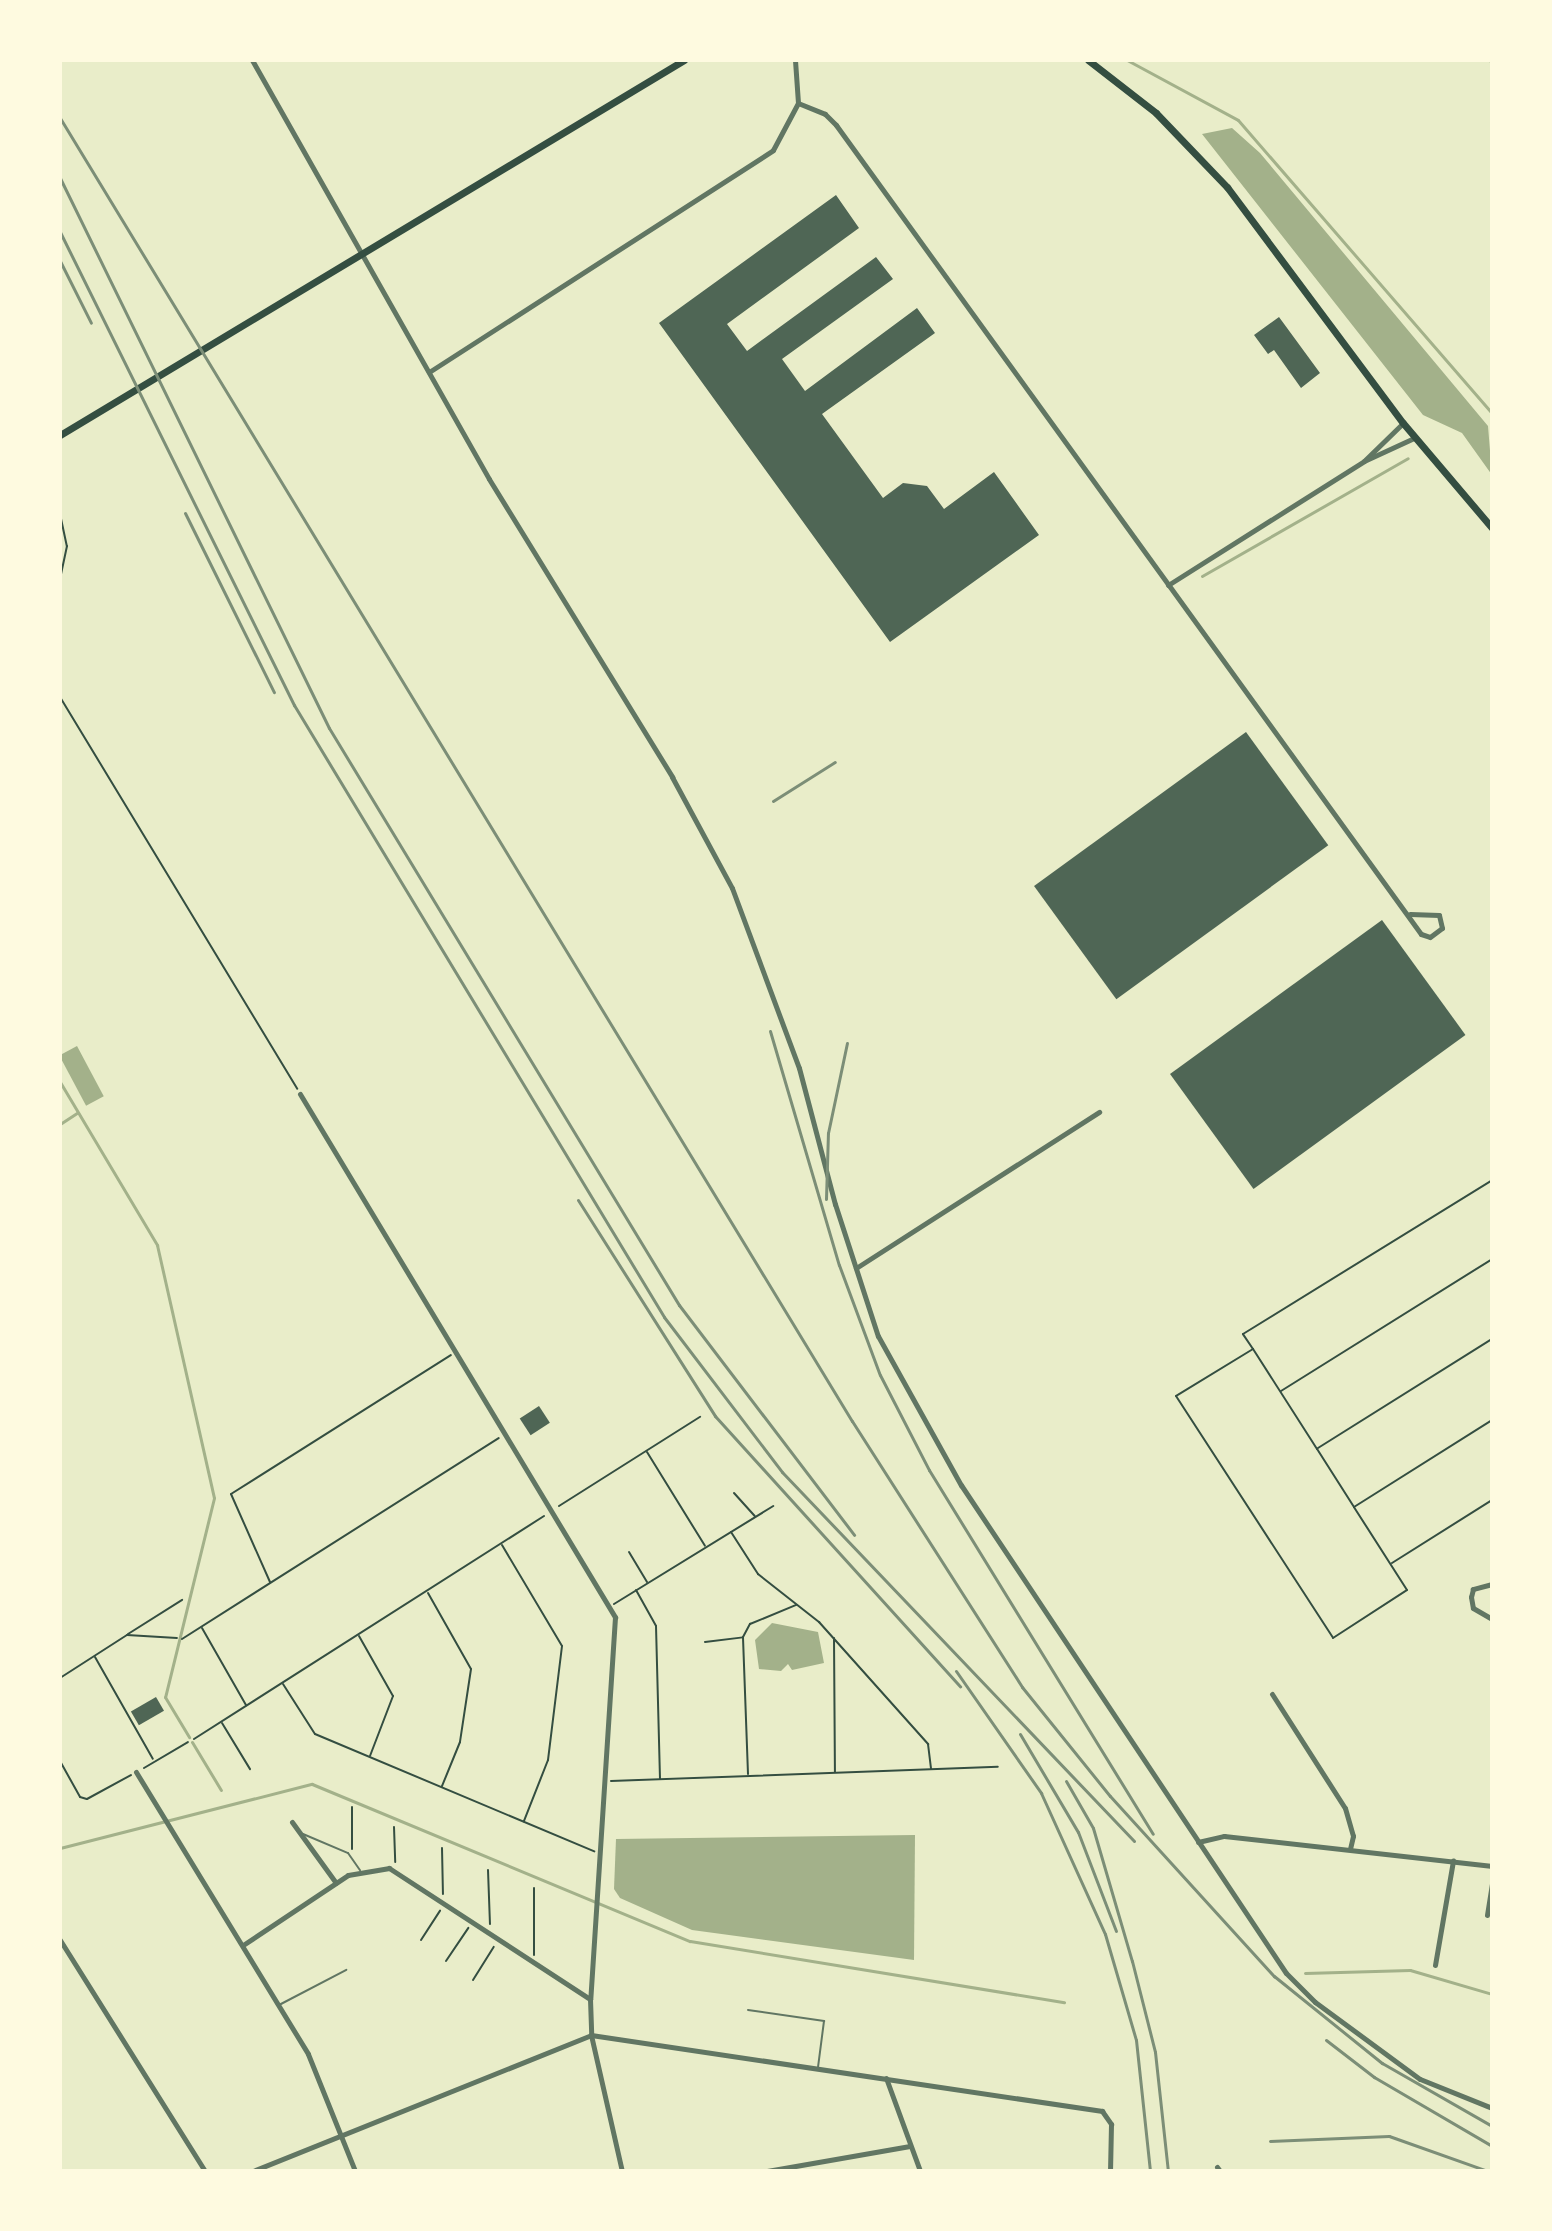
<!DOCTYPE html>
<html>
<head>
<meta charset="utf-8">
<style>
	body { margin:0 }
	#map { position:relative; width:1552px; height:2231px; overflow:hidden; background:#e9edc9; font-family:"Varela Round",sans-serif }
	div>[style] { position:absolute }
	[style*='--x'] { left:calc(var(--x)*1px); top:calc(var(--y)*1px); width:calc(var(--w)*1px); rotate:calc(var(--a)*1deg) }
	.water>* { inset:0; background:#a3b18a; transform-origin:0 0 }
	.stream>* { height:3px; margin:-1.5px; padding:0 1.5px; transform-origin:1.5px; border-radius:1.5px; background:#a3b18a }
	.building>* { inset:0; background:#4f6655; transform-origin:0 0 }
	.path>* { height:2px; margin:-1px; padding:0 1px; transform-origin:1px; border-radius:1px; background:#344e41 }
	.service>* { height:2px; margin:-1px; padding:0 1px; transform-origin:1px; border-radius:1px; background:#617663 }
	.minor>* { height:5px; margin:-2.5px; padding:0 2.5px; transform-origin:2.5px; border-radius:2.5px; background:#617663 }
	.secondary>* { height:7px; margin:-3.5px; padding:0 3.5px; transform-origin:3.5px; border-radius:3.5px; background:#344e41 }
	.rail>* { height:3px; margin:-1.5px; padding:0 1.5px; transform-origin:1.5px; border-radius:1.5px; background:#7c8e77 }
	span { translate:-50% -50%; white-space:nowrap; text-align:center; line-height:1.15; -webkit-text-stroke:8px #fefae0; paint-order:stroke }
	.frame { position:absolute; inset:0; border:62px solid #fefae0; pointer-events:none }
</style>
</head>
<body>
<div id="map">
	<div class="water">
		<div style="clip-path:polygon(1232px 128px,1260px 153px,1488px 426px,1492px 475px,1462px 433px,1423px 415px,1202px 134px)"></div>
		<div style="left:77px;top:1046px;width:57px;height:20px;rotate:62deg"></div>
		<div style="clip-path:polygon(772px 1623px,818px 1632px,824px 1663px,792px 1670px,788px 1664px,781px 1671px,759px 1669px,755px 1640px)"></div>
		<div style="clip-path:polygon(915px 1835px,914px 1960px,692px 1930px,620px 1898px,614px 1889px,616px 1839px)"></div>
	</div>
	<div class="stream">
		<div style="--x:1127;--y:60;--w:126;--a:28.4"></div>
		<div style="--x:1238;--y:120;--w:388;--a:49.1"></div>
		<div style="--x:1202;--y:576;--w:237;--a:-29.8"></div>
		<div style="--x:60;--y:1082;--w:190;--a:59.2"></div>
		<div style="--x:157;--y:1245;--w:259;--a:77.3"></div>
		<div style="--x:214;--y:1498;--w:205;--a:103.8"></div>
		<div style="--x:165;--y:1697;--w:47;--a:59"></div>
		<div style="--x:60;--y:1124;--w:20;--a:-33"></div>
		<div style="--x:192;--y:1742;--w:56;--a:58.9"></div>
		<div style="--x:60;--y:1848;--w:260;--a:-14.3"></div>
		<div style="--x:312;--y:1784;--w:409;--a:22.6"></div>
		<div style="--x:690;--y:1941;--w:379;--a:9.3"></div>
		<div style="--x:1305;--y:1973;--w:105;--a:-1.6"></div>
		<div style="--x:1410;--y:1970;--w:85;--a:16.3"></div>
	</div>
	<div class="building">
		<div style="clip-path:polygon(836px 195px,859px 228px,727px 324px,747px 351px,876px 257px,893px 279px,782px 359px,805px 391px,917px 308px,935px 333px,822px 414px,883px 498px,903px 483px,927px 486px,944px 509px,994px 472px,1039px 535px,890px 642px,659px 323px)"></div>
		<div style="clip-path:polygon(1279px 317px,1320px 373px,1301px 388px,1274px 350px,1268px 354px,1254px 335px)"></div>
		<div style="left:1246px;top:732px;width:140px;height:262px;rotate:54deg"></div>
		<div style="left:1382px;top:920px;width:142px;height:262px;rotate:54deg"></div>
		<div style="left:539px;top:1406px;width:20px;height:23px;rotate:57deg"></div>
		<div style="left:156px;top:1697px;width:16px;height:29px;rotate:60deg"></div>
	</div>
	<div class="path">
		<div style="--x:1489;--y:60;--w:4;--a:45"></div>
		<div style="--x:60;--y:514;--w:33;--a:78"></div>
		<div style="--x:67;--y:546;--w:33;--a:102"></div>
		<div style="--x:60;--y:697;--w:458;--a:58.8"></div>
		<div style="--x:1253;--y:1349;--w:90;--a:148.6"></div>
		<div style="--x:1176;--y:1396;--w:288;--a:57"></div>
		<div style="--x:1333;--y:1638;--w:88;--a:-33"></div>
		<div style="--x:1407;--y:1590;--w:98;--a:-122.6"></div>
		<div style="--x:1354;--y:1507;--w:69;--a:-122.5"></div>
		<div style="--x:1317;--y:1449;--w:119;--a:-122.6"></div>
		<div style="--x:1253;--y:1349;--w:18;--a:-124"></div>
		<div style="--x:1243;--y:1334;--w:293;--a:-31.7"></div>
		<div style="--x:1281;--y:1391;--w:249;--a:-32"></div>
		<div style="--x:1318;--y:1448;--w:205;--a:-32.1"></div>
		<div style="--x:647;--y:1452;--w:110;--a:58.3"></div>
		<div style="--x:734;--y:1493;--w:31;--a:48"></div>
		<div style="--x:559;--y:1506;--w:167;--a:-32.3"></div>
		<div style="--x:1354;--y:1507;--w:163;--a:-32.2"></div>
		<div style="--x:731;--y:1532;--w:50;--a:57.3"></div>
		<div style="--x:758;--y:1574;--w:78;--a:38.2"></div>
		<div style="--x:819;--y:1622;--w:164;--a:48.2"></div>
		<div style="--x:928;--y:1744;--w:25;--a:83"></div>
		<div style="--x:502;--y:1545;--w:117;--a:59.3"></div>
		<div style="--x:562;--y:1646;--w:115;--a:97"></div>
		<div style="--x:548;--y:1760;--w:66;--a:111.5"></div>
		<div style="--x:629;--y:1552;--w:35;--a:59"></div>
		<div style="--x:1392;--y:1563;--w:118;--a:-32.2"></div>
		<div style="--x:270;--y:1582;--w:96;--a:-113.9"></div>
		<div style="--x:231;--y:1494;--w:260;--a:-32.3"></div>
		<div style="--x:636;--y:1590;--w:41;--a:60.9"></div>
		<div style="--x:656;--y:1626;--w:153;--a:88.5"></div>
		<div style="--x:428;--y:1593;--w:87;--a:60.5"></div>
		<div style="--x:471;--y:1669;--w:74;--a:98.6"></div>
		<div style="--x:460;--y:1742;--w:48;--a:112.2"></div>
		<div style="--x:614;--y:1604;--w:187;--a:-31.6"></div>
		<div style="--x:202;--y:1628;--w:89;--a:60.3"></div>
		<div style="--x:128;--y:1634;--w:64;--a:-32.2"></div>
		<div style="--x:359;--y:1636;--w:69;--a:60.5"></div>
		<div style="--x:393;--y:1696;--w:64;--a:111"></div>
		<div style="--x:834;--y:1638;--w:134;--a:89.6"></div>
		<div style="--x:182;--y:1639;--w:375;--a:-32.4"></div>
		<div style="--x:705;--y:1642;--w:38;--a:-7"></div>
		<div style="--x:95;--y:1657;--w:117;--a:60.4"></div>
		<div style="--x:60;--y:1678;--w:80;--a:-32.7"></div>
		<div style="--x:127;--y:1635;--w:50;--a:3.4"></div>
		<div style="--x:283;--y:1684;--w:59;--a:57.4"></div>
		<div style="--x:315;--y:1734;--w:303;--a:22.8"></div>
		<div style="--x:222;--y:1723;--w:54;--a:58.7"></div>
		<div style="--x:194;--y:1739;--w:415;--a:-32.5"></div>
		<div style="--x:60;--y:1761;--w:41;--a:60.9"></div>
		<div style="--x:80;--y:1797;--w:7;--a:16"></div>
		<div style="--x:87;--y:1799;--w:50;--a:-28.6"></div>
		<div style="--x:144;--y:1768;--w:51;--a:-30.6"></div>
		<div style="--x:748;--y:1774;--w:137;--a:-92.1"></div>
		<div style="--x:743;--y:1637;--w:15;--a:-62"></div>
		<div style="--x:750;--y:1624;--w:50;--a:-22.4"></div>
		<div style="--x:611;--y:1781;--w:387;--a:-2.1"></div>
		<div style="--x:352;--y:1807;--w:42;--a:90"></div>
		<div style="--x:394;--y:1827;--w:35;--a:88"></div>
		<div style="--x:442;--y:1848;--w:46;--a:88.8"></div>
		<div style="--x:488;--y:1870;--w:54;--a:87.9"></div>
		<div style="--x:421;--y:1940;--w:35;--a:-57"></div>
		<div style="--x:534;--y:1955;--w:67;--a:-90"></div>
		<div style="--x:446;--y:1961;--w:40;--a:-56"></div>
		<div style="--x:473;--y:1980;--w:39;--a:-58"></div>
	</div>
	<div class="service">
		<div style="--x:303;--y:1834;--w:49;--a:22.9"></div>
		<div style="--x:348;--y:1853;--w:21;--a:55"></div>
		<div style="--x:279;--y:2005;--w:76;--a:-27.6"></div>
		<div style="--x:748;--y:2010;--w:77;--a:8.2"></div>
		<div style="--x:824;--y:2021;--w:46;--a:97.4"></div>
	</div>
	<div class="minor">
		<div style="--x:252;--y:60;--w:481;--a:60.5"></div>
		<div style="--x:489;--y:479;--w:350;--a:58.4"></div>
		<div style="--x:672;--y:777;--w:126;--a:61.6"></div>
		<div style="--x:732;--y:888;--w:192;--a:69.6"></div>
		<div style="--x:799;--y:1068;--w:141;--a:75.2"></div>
		<div style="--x:835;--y:1204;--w:139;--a:72"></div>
		<div style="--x:878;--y:1336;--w:171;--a:60.9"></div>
		<div style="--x:961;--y:1485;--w:586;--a:56.34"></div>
		<div style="--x:1286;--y:1973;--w:41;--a:45"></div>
		<div style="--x:1315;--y:2002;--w:130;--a:36.3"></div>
		<div style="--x:1420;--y:2079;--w:78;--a:21.9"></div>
		<div style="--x:798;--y:103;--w:29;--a:22"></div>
		<div style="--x:825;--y:114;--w:16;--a:45"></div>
		<div style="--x:836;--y:125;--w:998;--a:54.13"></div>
		<div style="--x:1421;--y:934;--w:9;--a:18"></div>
		<div style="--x:1430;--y:937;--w:15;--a:-37"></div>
		<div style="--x:1442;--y:928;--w:13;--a:-103"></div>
		<div style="--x:1439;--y:915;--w:29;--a:-178"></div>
		<div style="--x:429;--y:372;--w:409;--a:-32.8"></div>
		<div style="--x:773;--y:150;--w:53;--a:-62"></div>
		<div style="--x:798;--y:103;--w:43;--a:-94"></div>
		<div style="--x:1365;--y:460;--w:53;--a:-44.2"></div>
		<div style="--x:1168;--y:585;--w:232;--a:-32.3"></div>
		<div style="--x:1364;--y:461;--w:55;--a:-24.7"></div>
		<div style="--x:300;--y:1094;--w:611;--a:58.94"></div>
		<div style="--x:615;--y:1617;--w:383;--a:93.7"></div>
		<div style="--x:590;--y:1999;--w:36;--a:88"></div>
		<div style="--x:591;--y:2035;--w:139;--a:77.2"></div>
		<div style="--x:856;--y:1268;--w:289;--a:-32.7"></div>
		<div style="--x:1492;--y:1584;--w:20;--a:165"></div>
		<div style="--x:1473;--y:1589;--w:8;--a:104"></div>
		<div style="--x:1471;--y:1597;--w:11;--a:80"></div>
		<div style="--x:1473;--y:1608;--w:22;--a:30"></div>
		<div style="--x:1272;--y:1694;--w:135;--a:57.4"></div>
		<div style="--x:1345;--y:1808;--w:29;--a:74"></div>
		<div style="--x:1353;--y:1836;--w:13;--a:103"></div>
		<div style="--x:136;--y:1772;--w:330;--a:58.6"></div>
		<div style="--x:308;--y:2054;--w:126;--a:68.1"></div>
		<div style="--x:292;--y:1822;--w:75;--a:54.2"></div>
		<div style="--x:1198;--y:1842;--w:27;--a:-13"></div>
		<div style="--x:1224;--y:1836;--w:270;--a:6.4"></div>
		<div style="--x:1487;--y:1915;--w:31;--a:-81"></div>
		<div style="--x:60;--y:1940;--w:273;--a:57.9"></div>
		<div style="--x:243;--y:1945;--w:126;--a:-33.7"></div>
		<div style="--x:348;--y:1875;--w:42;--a:-9.7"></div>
		<div style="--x:389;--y:1868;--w:240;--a:33.1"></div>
		<div style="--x:1435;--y:1965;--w:106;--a:-80.2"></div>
		<div style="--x:886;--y:2078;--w:99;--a:69.9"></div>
		<div style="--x:1217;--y:2167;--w:5;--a:53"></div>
		<div style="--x:253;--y:2171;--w:364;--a:-21.9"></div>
		<div style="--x:591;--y:2035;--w:517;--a:8.46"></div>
		<div style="--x:1102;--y:2111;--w:16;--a:55"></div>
		<div style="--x:1111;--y:2124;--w:47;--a:91.2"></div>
		<div style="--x:767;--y:2171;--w:145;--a:-9.9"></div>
	</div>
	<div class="secondary">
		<div style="--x:1088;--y:60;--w:86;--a:37.9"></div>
		<div style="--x:1156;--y:113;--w:103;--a:46.2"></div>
		<div style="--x:1227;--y:187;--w:294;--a:53.3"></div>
		<div style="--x:1403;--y:423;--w:138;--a:49.7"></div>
		<div style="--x:60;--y:435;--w:728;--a:-31"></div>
	</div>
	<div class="rail">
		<div style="--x:60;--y:118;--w:1525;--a:58.71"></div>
		<div style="--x:852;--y:1421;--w:316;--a:57.4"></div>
		<div style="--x:1022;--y:1687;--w:140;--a:51.1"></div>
		<div style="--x:1110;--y:1796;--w:244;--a:47.7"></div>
		<div style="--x:1274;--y:1976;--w:139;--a:38.9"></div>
		<div style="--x:1382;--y:2063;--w:127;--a:29.8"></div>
		<div style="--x:60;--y:178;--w:612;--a:63.94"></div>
		<div style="--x:329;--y:728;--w:675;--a:58.76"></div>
		<div style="--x:679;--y:1305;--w:289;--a:52.7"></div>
		<div style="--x:60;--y:232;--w:528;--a:63.68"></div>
		<div style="--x:294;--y:705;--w:715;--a:58.84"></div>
		<div style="--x:664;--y:1317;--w:195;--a:52.7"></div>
		<div style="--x:782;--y:1472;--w:510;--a:46.35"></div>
		<div style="--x:60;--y:261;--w:69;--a:63.4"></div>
		<div style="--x:185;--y:513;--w:200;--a:63.6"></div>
		<div style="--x:773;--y:801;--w:73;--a:-32.2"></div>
		<div style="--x:770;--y:1031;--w:244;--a:73.6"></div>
		<div style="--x:839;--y:1265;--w:117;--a:69.6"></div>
		<div style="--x:880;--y:1375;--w:107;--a:62.7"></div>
		<div style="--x:929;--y:1470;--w:427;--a:58.4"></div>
		<div style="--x:826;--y:1199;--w:66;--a:-88.3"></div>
		<div style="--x:828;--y:1133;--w:92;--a:-78.1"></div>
		<div style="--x:578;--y:1200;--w:256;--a:57.6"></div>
		<div style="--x:715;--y:1416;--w:365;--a:47.8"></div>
		<div style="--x:956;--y:1671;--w:149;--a:55.1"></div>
		<div style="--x:1041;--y:1793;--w:155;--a:65.6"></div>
		<div style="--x:1105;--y:1934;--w:110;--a:73.7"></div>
		<div style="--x:1136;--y:2040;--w:132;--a:83.9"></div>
		<div style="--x:1020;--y:1734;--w:114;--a:59.4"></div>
		<div style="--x:1078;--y:1832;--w:106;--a:69"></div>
		<div style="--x:1066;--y:1781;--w:54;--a:60.1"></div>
		<div style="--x:1093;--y:1828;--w:139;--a:73.7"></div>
		<div style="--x:1132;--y:1961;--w:94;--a:75.8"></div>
		<div style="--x:1155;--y:2052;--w:120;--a:83.8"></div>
		<div style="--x:1326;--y:2040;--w:61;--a:37.6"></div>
		<div style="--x:1374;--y:2077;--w:137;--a:30.3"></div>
		<div style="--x:1270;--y:2141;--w:119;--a:-2.4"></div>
		<div style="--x:1389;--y:2136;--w:105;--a:19.5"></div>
	</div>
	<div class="frame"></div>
</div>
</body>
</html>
